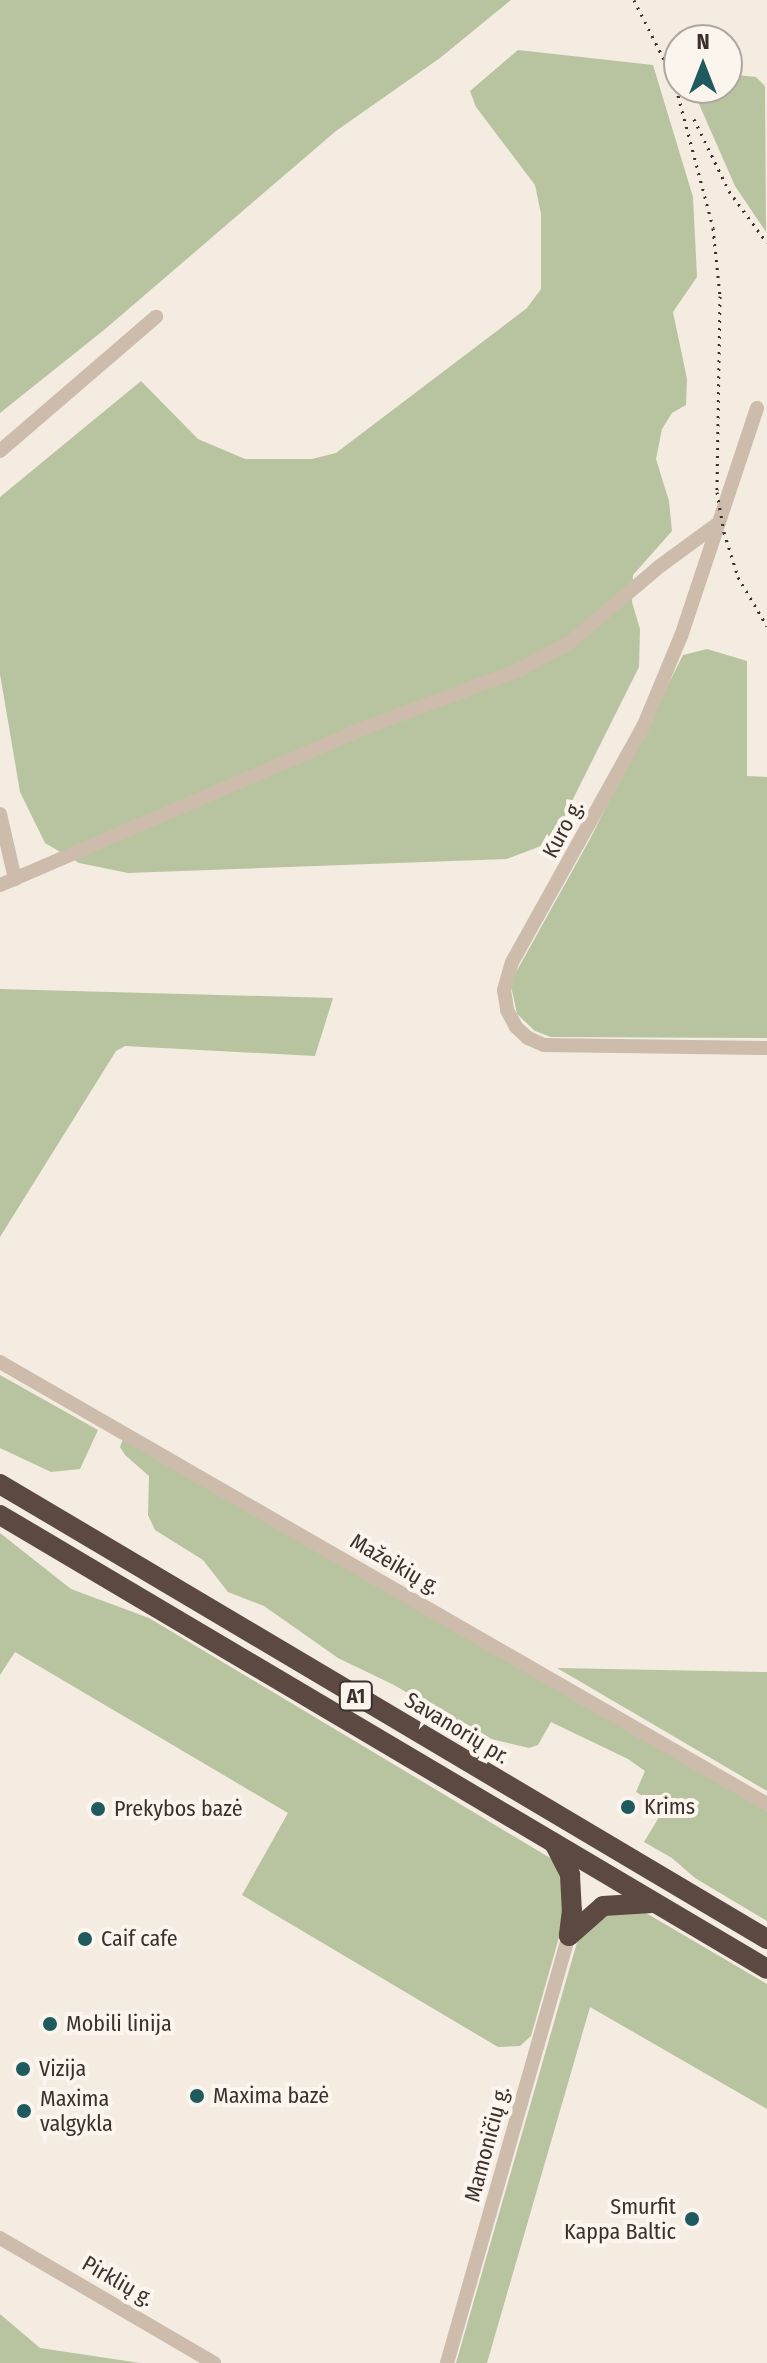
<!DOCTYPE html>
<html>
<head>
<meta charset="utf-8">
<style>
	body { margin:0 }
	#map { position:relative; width:767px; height:2363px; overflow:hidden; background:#f4ebe1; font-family:"Fira Sans Condensed",sans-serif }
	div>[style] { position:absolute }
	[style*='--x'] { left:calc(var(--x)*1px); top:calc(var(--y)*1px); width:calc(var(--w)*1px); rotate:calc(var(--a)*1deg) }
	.green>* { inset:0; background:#b8c4a0 }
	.minor>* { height:14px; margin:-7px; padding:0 7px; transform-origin:7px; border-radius:7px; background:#cdbbac }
	.highway>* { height:20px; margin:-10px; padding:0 10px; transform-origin:10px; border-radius:10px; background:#5c4a42 }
	.rail>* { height:3px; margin-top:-1.5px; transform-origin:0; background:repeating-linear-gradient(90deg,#3b302b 0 2px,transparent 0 8px) }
	.dots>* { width:22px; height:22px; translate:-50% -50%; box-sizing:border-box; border:4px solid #fbf5ee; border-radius:50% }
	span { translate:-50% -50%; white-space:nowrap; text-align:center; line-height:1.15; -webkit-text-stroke:8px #fbf5ee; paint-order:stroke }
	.shield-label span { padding:2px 6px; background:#fbf5ee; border:2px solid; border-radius:6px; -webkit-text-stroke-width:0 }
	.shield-label { font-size:20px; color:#3b302b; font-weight:700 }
	.street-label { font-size:22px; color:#3b302b }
	.poi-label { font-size:22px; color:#3b302b }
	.left { translate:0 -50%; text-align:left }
	.right { translate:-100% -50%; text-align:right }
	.north { position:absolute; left:663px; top:24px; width:80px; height:80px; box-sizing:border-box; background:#fbf5ee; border:2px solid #aea6a0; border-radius:50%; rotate:0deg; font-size:22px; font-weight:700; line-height:32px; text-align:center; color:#3b302b }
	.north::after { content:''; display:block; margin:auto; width:28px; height:36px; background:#1f5a5e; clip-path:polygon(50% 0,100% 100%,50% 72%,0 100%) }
</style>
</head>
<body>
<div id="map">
	<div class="green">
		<div style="clip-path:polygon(0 0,511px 0,440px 58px,336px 131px,104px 330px,0 413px)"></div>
		<div style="clip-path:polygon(518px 50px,653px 65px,693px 197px,697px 277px,673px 312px,687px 379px,686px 405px,672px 413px,662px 429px,656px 459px,669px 501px,672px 531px,633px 575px,632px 602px,640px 629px,639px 667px,563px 819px,541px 846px,507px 859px,128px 873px,79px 863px,45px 843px,20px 792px,0 674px,0 497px,141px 381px,198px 439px,245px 459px,312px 459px,336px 453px,527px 308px,541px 289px,541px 214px,535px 185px,476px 107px,470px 91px)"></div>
		<div style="clip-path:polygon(727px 74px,756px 77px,765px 86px,766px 232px,735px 186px,692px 88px,727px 88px)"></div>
		<div style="clip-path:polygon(707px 649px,747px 661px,747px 776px,767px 777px,767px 1038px,551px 1037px,535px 1031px,517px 1014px,511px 986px,515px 974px,590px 839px,683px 655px)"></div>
		<div style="clip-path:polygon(0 989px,333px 998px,315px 1056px,125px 1046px,116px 1051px,0 1237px)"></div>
		<div style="clip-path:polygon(0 1375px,98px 1430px,80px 1469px,51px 1472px,0 1448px)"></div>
		<div style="clip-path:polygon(123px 1439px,767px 1811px,767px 1921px,695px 1878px,672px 1858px,644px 1842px,664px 1809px,636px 1792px,645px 1771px,628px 1759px,551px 1722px,538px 1745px,529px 1748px,483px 1737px,394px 1685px,338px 1658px,264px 1606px,228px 1592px,203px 1560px,155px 1530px,148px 1515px,149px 1476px,125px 1455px,120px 1447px)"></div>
		<div style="clip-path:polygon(0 1533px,71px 1589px,149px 1618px,557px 1862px,567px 1909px,531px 2036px,520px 2046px,498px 2047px,242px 1895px,288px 1813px,15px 1652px,0 1675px)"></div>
		<div style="clip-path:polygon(557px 1668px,767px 1672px,767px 1791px)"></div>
		<div style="clip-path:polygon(604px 1912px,646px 1913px,767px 1984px,767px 2109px,590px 2007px,487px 2363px,456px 2363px,578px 1939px)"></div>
		<div style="clip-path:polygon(0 2314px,40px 2348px,140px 2363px,0 2363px)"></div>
	</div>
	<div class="minor">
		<div style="--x:757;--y:408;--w:240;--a:108.4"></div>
		<div style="--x:681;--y:636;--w:96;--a:112.6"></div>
		<div style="--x:644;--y:725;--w:271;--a:119.1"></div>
		<div style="--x:512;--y:962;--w:29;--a:106"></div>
		<div style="--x:504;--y:990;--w:20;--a:81"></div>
		<div style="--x:507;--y:1010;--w:19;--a:62"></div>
		<div style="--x:516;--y:1027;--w:16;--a:43"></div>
		<div style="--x:528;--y:1038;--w:17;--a:24"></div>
		<div style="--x:544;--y:1045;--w:223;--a:0.8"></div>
		<div style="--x:0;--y:451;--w:206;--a:-40.7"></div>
		<div style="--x:0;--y:814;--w:67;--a:77"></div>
		<div style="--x:0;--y:885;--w:400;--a:-23.3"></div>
		<div style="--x:367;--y:727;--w:160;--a:-20.5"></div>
		<div style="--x:517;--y:671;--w:59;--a:-28.3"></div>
		<div style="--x:569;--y:643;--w:119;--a:-40.2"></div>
		<div style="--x:660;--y:566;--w:69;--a:-36.2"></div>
		<div style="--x:0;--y:1362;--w:885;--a:29.95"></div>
		<div style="--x:0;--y:2238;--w:248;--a:30.3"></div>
		<div style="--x:447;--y:2363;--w:444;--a:-74.1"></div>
	</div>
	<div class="highway">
		<div style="--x:0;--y:1484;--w:892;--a:30.68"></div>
		<div style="--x:0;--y:1515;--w:891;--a:30.62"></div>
		<div style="--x:554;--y:1843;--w:36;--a:63"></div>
		<div style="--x:570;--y:1875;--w:35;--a:87"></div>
		<div style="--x:572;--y:1910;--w:26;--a:97"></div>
		<div style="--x:569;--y:1936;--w:45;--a:-41.4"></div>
		<div style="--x:603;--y:1906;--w:49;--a:-3.5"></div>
	</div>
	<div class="rail">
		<div style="--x:634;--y:0;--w:97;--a:63.2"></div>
		<div style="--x:674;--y:80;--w:153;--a:75.2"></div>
		<div style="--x:713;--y:228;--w:68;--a:84.1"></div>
		<div style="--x:720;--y:296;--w:196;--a:90.9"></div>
		<div style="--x:717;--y:492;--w:41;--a:80.1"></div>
		<div style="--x:724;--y:532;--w:47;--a:72.7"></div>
		<div style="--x:738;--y:577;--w:57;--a:59.4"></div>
		<div style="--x:694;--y:119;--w:80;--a:64.1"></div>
		<div style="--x:729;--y:191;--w:64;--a:53.8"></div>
	</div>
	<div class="dots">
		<div style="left:628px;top:1807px;background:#1f5a5e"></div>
		<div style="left:98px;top:1809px;background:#1f5a5e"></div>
		<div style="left:85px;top:1939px;background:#1f5a5e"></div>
		<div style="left:50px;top:2024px;background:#1f5a5e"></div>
		<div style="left:23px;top:2069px;background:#1f5a5e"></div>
		<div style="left:197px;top:2096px;background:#1f5a5e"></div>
		<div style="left:24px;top:2111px;background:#1f5a5e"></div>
		<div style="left:692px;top:2219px;background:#1f5a5e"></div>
	</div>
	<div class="shield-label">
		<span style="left:356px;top:1696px">A1</span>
	</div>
	<div class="street-label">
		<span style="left:563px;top:829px;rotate:-62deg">Kuro g.</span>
		<span style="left:395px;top:1564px;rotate:30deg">Mažeikių g.</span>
		<span style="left:457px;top:1728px;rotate:31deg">Savanorių pr.</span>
		<span style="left:487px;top:2144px;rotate:-75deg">Mamoničių g.</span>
		<span style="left:118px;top:2281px;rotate:30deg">Pirklių g.</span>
	</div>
	<div class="poi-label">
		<span class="left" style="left:644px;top:1807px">Krims</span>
		<span class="left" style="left:114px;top:1809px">Prekybos bazė</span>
		<span class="left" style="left:101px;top:1939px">Caif cafe</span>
		<span class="left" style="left:66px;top:2024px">Mobili linija</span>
		<span class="left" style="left:39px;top:2069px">Vizija</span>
		<span class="left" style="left:213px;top:2096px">Maxima bazė</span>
		<span class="left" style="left:40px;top:2111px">Maxima<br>valgykla</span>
		<span class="right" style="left:676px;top:2219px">Smurfit<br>Kappa Baltic</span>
	</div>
	<div class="north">N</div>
</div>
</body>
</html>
